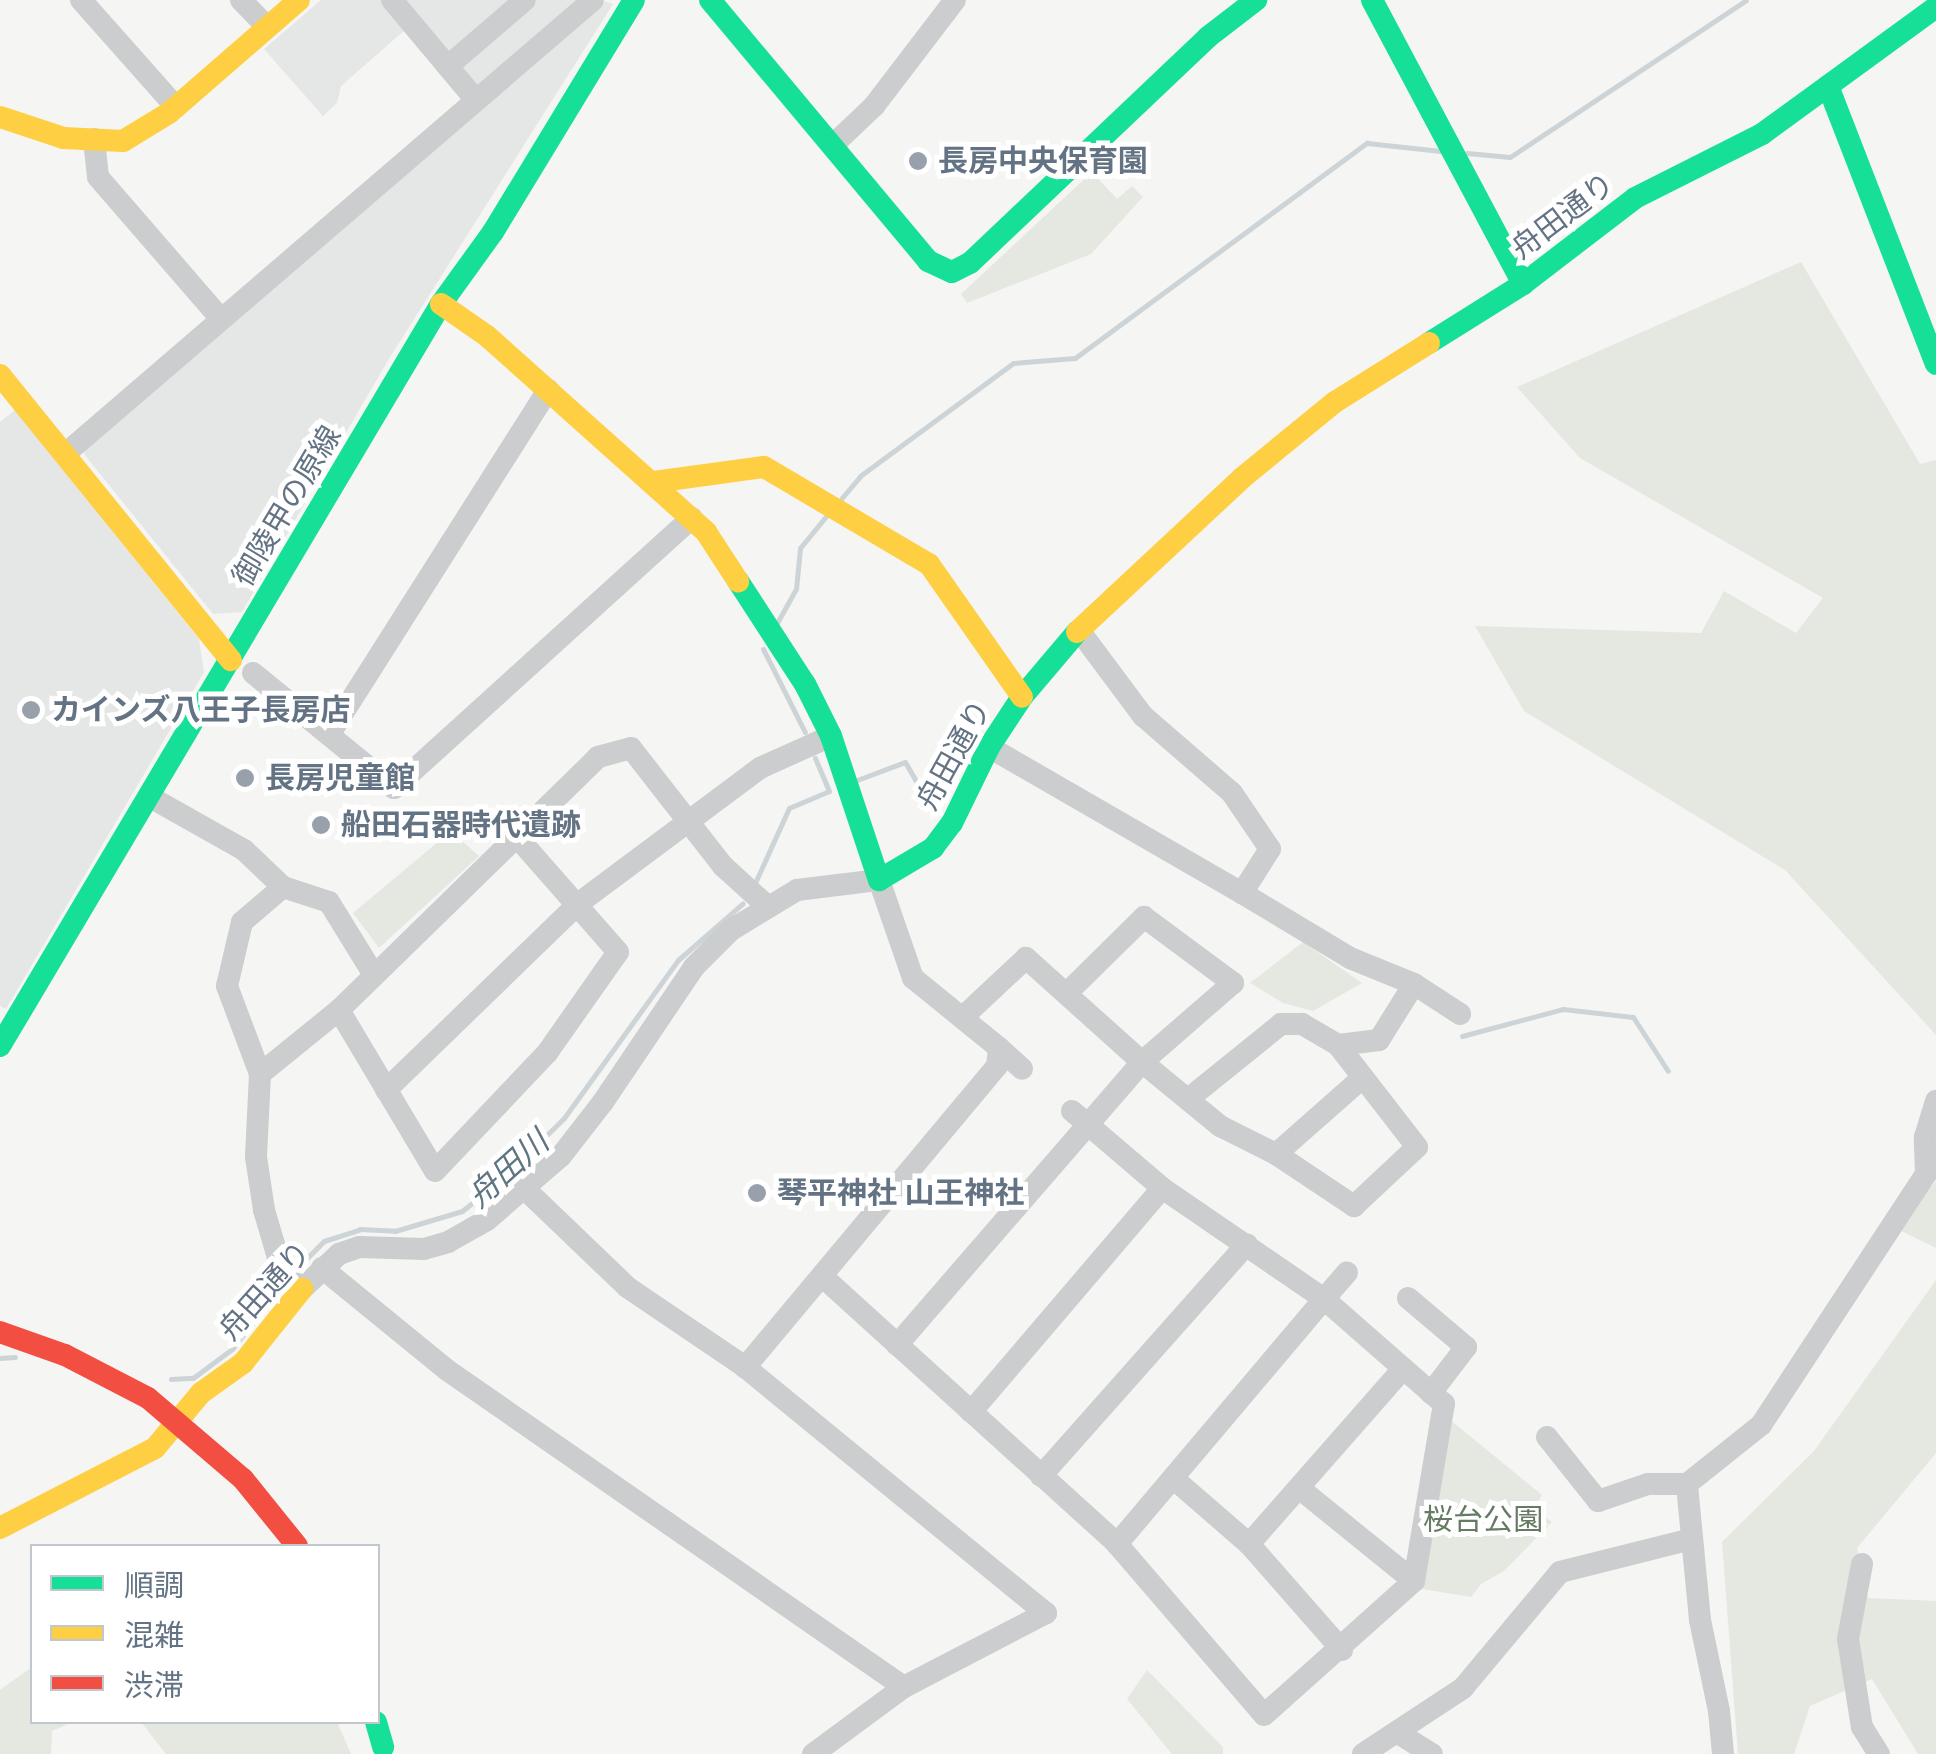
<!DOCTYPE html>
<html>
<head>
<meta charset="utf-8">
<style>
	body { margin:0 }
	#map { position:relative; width:1936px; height:1754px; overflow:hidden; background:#f5f5f3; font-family:Raleway,"Noto Sans JP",sans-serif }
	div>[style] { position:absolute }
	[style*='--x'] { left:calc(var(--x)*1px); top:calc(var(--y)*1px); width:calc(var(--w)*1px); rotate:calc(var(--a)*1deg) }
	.built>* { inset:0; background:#e5e7e6 }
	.green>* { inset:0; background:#e4e8e1 }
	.stream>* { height:5px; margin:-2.5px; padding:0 2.5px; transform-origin:2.5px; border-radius:2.5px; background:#ccd4d7 }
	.street>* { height:22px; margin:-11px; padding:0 11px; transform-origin:11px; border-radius:11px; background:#cccdce }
	.fast>* { height:22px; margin:-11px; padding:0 11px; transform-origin:11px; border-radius:11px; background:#16e098 }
	.slow>* { height:22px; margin:-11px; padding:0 11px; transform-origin:11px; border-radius:11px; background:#ffcf43 }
	.jam>* { height:22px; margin:-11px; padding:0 11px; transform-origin:11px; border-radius:11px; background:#f24e42 }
	.dots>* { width:28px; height:28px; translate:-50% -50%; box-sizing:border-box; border:5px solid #fff; border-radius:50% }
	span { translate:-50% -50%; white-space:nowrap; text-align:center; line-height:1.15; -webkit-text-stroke:10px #fff; paint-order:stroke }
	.poi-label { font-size:30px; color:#647384; font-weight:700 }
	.left { translate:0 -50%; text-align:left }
	.street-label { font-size:30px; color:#647384 }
	.park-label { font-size:30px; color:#667b63 }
	.water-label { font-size:32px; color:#5f7581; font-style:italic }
	.legend { position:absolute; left:30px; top:1544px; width:350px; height:180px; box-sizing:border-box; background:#fff; border:2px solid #c1c7ce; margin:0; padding:12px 18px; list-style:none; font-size:30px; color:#647384 }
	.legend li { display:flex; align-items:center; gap:20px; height:50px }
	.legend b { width:50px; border:2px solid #c1c7ce }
</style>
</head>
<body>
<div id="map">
	<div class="built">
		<div style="clip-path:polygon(321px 0,579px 0,478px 85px,472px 84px,406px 29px,341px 86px,337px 103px,323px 116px,264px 49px)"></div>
		<div style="clip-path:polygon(600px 0,613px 4px,387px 362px,242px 612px,213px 614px,84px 454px,91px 437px)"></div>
		<div style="clip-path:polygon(15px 410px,199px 639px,204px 672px,6px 1009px,0 1006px,0 422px)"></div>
	</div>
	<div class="green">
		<div style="clip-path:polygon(1092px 172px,1117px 199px,1132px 186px,1143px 197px,1091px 254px,967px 303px,961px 294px)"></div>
		<div style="clip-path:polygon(1801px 262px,1920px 464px,1936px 460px,1936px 1035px,1785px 870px,1524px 711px,1475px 626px,1701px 633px,1724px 591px,1796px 633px,1823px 598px,1580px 458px,1517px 387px)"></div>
		<div style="clip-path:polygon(451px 831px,479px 856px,379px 948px,353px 913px)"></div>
		<div style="clip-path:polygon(1303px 942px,1362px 983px,1313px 1011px,1283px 1003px,1250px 983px)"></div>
		<div style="clip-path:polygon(1936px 1181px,1936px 1248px,1893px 1227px)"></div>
		<div style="clip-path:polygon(1936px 1280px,1936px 1453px,1857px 1548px,1868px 1598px,1936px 1601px,1936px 1754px,1918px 1754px,1872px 1679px,1810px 1706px,1794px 1754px,1738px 1754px,1722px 1542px,1814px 1451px)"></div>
		<div style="clip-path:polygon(1448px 1418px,1542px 1495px,1533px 1509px,1552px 1522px,1504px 1571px,1481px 1584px,1471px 1597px,1423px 1589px)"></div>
		<div style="clip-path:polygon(32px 1667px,32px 1722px,73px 1722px,52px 1731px,51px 1754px,0 1754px,0 1690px)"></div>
		<div style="clip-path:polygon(1147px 1670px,1223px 1747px,1223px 1754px,1172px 1754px,1127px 1699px)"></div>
		<div style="clip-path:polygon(141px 1722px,337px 1722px,351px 1754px,166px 1754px)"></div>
	</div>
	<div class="stream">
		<div style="--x:1467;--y:153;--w:43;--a:5.3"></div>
		<div style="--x:1510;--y:157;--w:283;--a:-33.6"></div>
		<div style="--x:841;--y:499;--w:30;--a:-50"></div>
		<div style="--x:860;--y:476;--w:190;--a:-36.4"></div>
		<div style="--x:1013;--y:363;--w:62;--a:-4.6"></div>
		<div style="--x:1075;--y:358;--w:363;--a:-36.4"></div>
		<div style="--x:1367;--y:143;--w:74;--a:6.2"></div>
		<div style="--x:777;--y:623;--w:39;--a:-61"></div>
		<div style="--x:796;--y:589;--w:41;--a:-84.4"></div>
		<div style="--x:800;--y:548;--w:43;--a:-50.7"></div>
		<div style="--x:763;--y:649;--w:93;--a:63.2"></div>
		<div style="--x:857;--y:780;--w:51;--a:-20.6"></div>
		<div style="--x:905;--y:762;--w:58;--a:59.9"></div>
		<div style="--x:934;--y:812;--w:77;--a:-61.4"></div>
		<div style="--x:755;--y:883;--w:82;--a:-65.6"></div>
		<div style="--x:789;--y:808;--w:43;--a:-23"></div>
		<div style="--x:829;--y:791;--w:36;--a:-113"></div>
		<div style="--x:1462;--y:1036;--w:105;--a:-15"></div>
		<div style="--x:1563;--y:1009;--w:70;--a:6.5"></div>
		<div style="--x:1633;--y:1017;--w:64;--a:57.1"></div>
		<div style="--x:293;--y:1272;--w:44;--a:-45"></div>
		<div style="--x:324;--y:1241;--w:38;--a:-18"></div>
		<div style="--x:360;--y:1229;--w:35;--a:3"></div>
		<div style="--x:395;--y:1231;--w:70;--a:-16.6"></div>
		<div style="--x:462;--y:1211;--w:50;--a:-38.5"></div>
		<div style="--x:501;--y:1180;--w:88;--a:-44.5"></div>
		<div style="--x:564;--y:1118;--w:195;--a:-54.2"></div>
		<div style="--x:678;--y:960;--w:86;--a:-41.2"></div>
		<div style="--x:0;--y:1358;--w:15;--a:-4"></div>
		<div style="--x:171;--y:1379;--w:22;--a:-3"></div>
		<div style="--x:193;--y:1378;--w:49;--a:-36.6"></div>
		<div style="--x:232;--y:1349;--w:86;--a:-52.1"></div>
	</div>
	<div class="street">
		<div style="--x:81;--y:0;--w:143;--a:48.4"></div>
		<div style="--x:241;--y:0;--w:37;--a:46"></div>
		<div style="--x:392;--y:0;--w:129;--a:50"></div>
		<div style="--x:448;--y:66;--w:101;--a:-40.6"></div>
		<div style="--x:94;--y:139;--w:38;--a:84"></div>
		<div style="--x:98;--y:177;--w:186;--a:49.1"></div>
		<div style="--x:834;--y:144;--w:55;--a:-43.5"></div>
		<div style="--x:874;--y:106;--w:133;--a:-52.6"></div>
		<div style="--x:65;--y:454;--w:696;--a:-40.69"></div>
		<div style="--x:253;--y:673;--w:182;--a:39.2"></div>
		<div style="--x:394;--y:788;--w:402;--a:-42.2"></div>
		<div style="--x:329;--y:735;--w:409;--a:-57.6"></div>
		<div style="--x:989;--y:747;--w:292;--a:30"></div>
		<div style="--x:1242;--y:893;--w:52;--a:-57.5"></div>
		<div style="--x:1270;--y:849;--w:68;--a:-124.2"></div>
		<div style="--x:1232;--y:793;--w:118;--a:-139.1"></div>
		<div style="--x:1143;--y:716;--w:107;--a:-126.7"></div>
		<div style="--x:150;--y:797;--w:108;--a:29.4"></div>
		<div style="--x:244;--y:850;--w:54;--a:43.5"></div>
		<div style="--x:283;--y:887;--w:48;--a:18.1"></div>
		<div style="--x:329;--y:902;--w:86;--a:58.3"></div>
		<div style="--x:283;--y:887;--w:54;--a:139.5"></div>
		<div style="--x:242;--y:922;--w:66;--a:103.2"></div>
		<div style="--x:227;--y:986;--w:94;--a:69.4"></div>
		<div style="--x:260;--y:1074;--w:83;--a:92.8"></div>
		<div style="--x:256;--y:1157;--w:54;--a:81.4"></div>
		<div style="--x:264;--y:1210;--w:64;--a:73.6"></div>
		<div style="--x:282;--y:1271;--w:27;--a:42"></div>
		<div style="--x:302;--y:1289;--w:51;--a:-43.4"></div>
		<div style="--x:339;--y:1254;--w:21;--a:-19"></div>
		<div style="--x:359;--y:1247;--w:65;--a:1.8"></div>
		<div style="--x:424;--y:1249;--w:25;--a:-16"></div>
		<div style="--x:448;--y:1242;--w:45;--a:-29.4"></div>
		<div style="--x:487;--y:1220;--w:98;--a:-40.9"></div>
		<div style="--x:561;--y:1156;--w:68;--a:-52.1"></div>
		<div style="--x:603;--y:1102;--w:163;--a:-56"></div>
		<div style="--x:694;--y:967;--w:52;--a:-45"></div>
		<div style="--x:731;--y:930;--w:77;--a:-31.2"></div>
		<div style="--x:797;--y:890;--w:83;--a:-7"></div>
		<div style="--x:879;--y:880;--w:104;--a:70.9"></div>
		<div style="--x:913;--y:978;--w:111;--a:39.1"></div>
		<div style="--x:999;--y:1048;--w:18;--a:96"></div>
		<div style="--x:997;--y:1066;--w:393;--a:129.9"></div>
		<div style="--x:1242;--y:893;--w:126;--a:31"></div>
		<div style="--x:1350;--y:958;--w:69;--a:22.1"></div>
		<div style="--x:1414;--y:984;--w:66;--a:122"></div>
		<div style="--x:1379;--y:1040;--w:41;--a:173"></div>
		<div style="--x:1414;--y:984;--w:55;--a:33.1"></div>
		<div style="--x:1068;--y:992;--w:107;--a:-44.6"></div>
		<div style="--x:1144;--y:917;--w:111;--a:36.6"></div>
		<div style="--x:1233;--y:983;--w:121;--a:139"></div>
		<div style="--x:1142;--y:1062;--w:101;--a:39.4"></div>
		<div style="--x:1220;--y:1126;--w:63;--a:26.6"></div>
		<div style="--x:1276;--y:1154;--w:94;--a:33.7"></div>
		<div style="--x:1354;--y:1206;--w:86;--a:-43.1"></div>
		<div style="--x:1417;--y:1147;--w:129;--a:-127.8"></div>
		<div style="--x:1338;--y:1045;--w:42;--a:-149.7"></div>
		<div style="--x:1302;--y:1024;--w:21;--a:180"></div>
		<div style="--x:1281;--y:1024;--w:119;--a:141.1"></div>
		<div style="--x:339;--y:1010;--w:362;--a:-44.3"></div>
		<div style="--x:598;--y:757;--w:34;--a:-15"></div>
		<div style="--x:631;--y:748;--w:150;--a:52.1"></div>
		<div style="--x:723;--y:866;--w:59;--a:42.3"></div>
		<div style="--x:999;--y:1048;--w:31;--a:42"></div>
		<div style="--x:260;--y:1074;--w:102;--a:-39"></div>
		<div style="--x:339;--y:1010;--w:187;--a:59.2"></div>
		<div style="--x:435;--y:1171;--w:163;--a:-46.5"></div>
		<div style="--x:547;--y:1053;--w:123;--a:-54.9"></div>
		<div style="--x:618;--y:952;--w:154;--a:-131.3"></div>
		<div style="--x:386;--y:1090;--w:269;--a:-44.1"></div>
		<div style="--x:579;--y:903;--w:226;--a:-36.7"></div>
		<div style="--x:760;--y:768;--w:78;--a:-24.3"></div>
		<div style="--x:1072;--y:1111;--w:118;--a:40.5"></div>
		<div style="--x:1162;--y:1188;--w:196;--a:34.4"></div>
		<div style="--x:1324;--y:1299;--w:321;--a:130.2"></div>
		<div style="--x:1276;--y:1154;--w:113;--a:-41.4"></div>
		<div style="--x:526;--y:1190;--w:140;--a:43.8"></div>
		<div style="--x:627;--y:1287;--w:143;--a:34.1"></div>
		<div style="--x:745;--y:1367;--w:389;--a:39.3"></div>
		<div style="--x:1046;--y:1613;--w:160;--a:152.5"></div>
		<div style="--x:904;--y:1687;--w:113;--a:143.6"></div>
		<div style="--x:322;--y:1268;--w:161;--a:39.2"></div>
		<div style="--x:447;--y:1370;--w:556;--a:34.75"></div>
		<div style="--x:823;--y:1277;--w:397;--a:42.2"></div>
		<div style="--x:1117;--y:1544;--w:225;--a:49.3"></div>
		<div style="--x:1264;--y:1715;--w:201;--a:-41.8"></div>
		<div style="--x:1414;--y:1581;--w:180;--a:-80.4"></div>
		<div style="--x:1444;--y:1404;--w:159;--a:-138.8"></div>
		<div style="--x:1324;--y:1299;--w:35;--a:-49"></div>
		<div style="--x:1408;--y:1298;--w:76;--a:40.2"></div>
		<div style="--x:1466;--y:1347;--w:58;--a:127.3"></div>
		<div style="--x:897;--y:1345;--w:374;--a:-49.1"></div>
		<div style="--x:1142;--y:1062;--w:156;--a:-138.1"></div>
		<div style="--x:1026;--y:958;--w:86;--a:136.9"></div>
		<div style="--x:971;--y:1412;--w:294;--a:-49.5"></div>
		<div style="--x:1547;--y:1437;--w:82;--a:51.4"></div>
		<div style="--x:1598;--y:1501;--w:53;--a:-18.8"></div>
		<div style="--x:1648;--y:1484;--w:39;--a:0"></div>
		<div style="--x:1041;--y:1476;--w:310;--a:-48.4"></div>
		<div style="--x:1174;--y:1479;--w:99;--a:40.9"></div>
		<div style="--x:1249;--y:1544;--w:141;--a:48.7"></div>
		<div style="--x:1299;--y:1488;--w:148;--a:39"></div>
		<div style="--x:1249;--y:1544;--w:233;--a:-48.7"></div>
		<div style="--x:1862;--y:1564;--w:76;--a:100.6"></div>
		<div style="--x:1848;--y:1639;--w:89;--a:81"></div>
		<div style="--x:1862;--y:1727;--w:32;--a:58"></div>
		<div style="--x:1398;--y:1733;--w:40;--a:32"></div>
		<div style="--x:1363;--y:1754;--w:120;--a:-33.4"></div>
		<div style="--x:1463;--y:1688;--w:151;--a:-50.1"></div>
		<div style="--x:1560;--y:1572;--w:135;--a:-14.1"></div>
		<div style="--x:1723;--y:1754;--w:43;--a:-95.3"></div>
		<div style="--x:1719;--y:1711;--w:93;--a:-101.8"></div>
		<div style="--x:1700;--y:1620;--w:137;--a:-95.5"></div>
		<div style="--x:1687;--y:1484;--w:95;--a:-38.6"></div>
		<div style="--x:1761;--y:1425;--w:300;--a:-56.7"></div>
		<div style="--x:1926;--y:1174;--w:37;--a:-92"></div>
		<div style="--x:1925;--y:1137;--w:38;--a:-73"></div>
	</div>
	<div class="fast">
		<div style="--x:710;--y:0;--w:340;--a:50.1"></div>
		<div style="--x:928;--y:261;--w:26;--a:25"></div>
		<div style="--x:952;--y:272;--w:20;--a:-27"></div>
		<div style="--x:970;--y:263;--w:328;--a:-43.5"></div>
		<div style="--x:1208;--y:37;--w:61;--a:-37.6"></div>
		<div style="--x:1372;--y:0;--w:322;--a:62"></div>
		<div style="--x:1828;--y:86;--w:298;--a:68.8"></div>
		<div style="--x:1429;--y:343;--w:111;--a:-32.1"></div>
		<div style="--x:1523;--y:284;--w:141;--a:-37.5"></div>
		<div style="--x:1635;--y:198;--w:142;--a:-26.7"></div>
		<div style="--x:1762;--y:134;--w:215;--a:-36.1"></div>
		<div style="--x:738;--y:581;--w:123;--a:57"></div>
		<div style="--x:805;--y:684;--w:58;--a:63.4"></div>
		<div style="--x:831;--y:736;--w:152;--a:71.6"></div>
		<div style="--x:879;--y:880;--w:63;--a:-30.7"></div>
		<div style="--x:933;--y:848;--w:31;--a:-53"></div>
		<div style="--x:952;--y:823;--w:85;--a:-64"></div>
		<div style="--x:989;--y:747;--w:60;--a:-56.6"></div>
		<div style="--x:1022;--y:697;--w:85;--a:-49.8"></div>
		<div style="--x:0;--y:1046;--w:863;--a:-59.28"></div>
		<div style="--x:441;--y:304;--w:89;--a:-54.2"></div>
		<div style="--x:493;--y:232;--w:271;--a:-58.7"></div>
		<div style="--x:376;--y:1722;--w:26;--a:74"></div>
	</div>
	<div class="slow">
		<div style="--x:0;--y:117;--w:67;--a:18.2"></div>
		<div style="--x:64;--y:138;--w:59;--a:2.9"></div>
		<div style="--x:123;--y:141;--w:54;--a:-31.3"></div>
		<div style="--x:169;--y:113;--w:172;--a:-41"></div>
		<div style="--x:441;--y:304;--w:56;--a:34.8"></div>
		<div style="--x:487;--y:336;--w:294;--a:41.8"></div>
		<div style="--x:706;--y:532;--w:59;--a:56.9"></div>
		<div style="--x:0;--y:375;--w:367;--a:51"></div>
		<div style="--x:654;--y:482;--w:111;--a:-7.8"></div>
		<div style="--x:764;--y:467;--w:191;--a:30.5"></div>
		<div style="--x:929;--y:564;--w:162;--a:55"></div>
		<div style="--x:1077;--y:632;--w:226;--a:-43"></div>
		<div style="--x:1242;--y:478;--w:120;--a:-39.3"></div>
		<div style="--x:1335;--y:402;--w:111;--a:-32.1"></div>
		<div style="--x:0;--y:1528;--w:174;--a:-27.3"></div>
		<div style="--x:155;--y:1448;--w:72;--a:-50.1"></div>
		<div style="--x:201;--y:1393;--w:52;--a:-35.5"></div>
		<div style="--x:243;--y:1363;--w:95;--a:-51.4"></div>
	</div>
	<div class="jam">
		<div style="--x:0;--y:1332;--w:69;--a:19.5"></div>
		<div style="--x:65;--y:1355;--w:93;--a:27.4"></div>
		<div style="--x:148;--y:1398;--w:125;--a:40.5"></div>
		<div style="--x:243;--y:1479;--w:86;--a:51.1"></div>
	</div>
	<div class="dots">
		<div style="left:918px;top:161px;background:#97a0ab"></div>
		<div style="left:31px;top:710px;background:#97a0ab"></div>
		<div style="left:245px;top:778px;background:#97a0ab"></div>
		<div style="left:321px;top:825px;background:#97a0ab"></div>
		<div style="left:757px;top:1193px;background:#97a0ab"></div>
	</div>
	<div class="poi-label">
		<span class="left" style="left:938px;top:161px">長房中央保育園</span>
		<span class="left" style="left:51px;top:710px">カインズ八王子長房店</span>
		<span class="left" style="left:265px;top:778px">長房児童館</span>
		<span class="left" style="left:341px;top:825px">船田石器時代遺跡</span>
		<span class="left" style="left:777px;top:1193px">琴平神社 山王神社</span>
	</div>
	<div class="street-label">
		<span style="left:1563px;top:216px;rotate:-37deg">舟田通り</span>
		<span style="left:287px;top:506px;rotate:-59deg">御陵甲の原線</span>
		<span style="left:954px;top:755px;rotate:-61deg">舟田通り</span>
		<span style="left:265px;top:1291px;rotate:-48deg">舟田通り</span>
	</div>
	<div class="park-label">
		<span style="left:1483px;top:1520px">桜台公園</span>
	</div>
	<div class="water-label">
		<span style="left:508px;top:1169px;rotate:-42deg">舟田川</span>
	</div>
	<ul class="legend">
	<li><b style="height:12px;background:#16e098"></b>順調</li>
	<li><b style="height:12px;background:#ffcf43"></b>混雑</li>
	<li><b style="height:12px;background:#f24e42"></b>渋滞</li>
	</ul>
</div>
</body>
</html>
